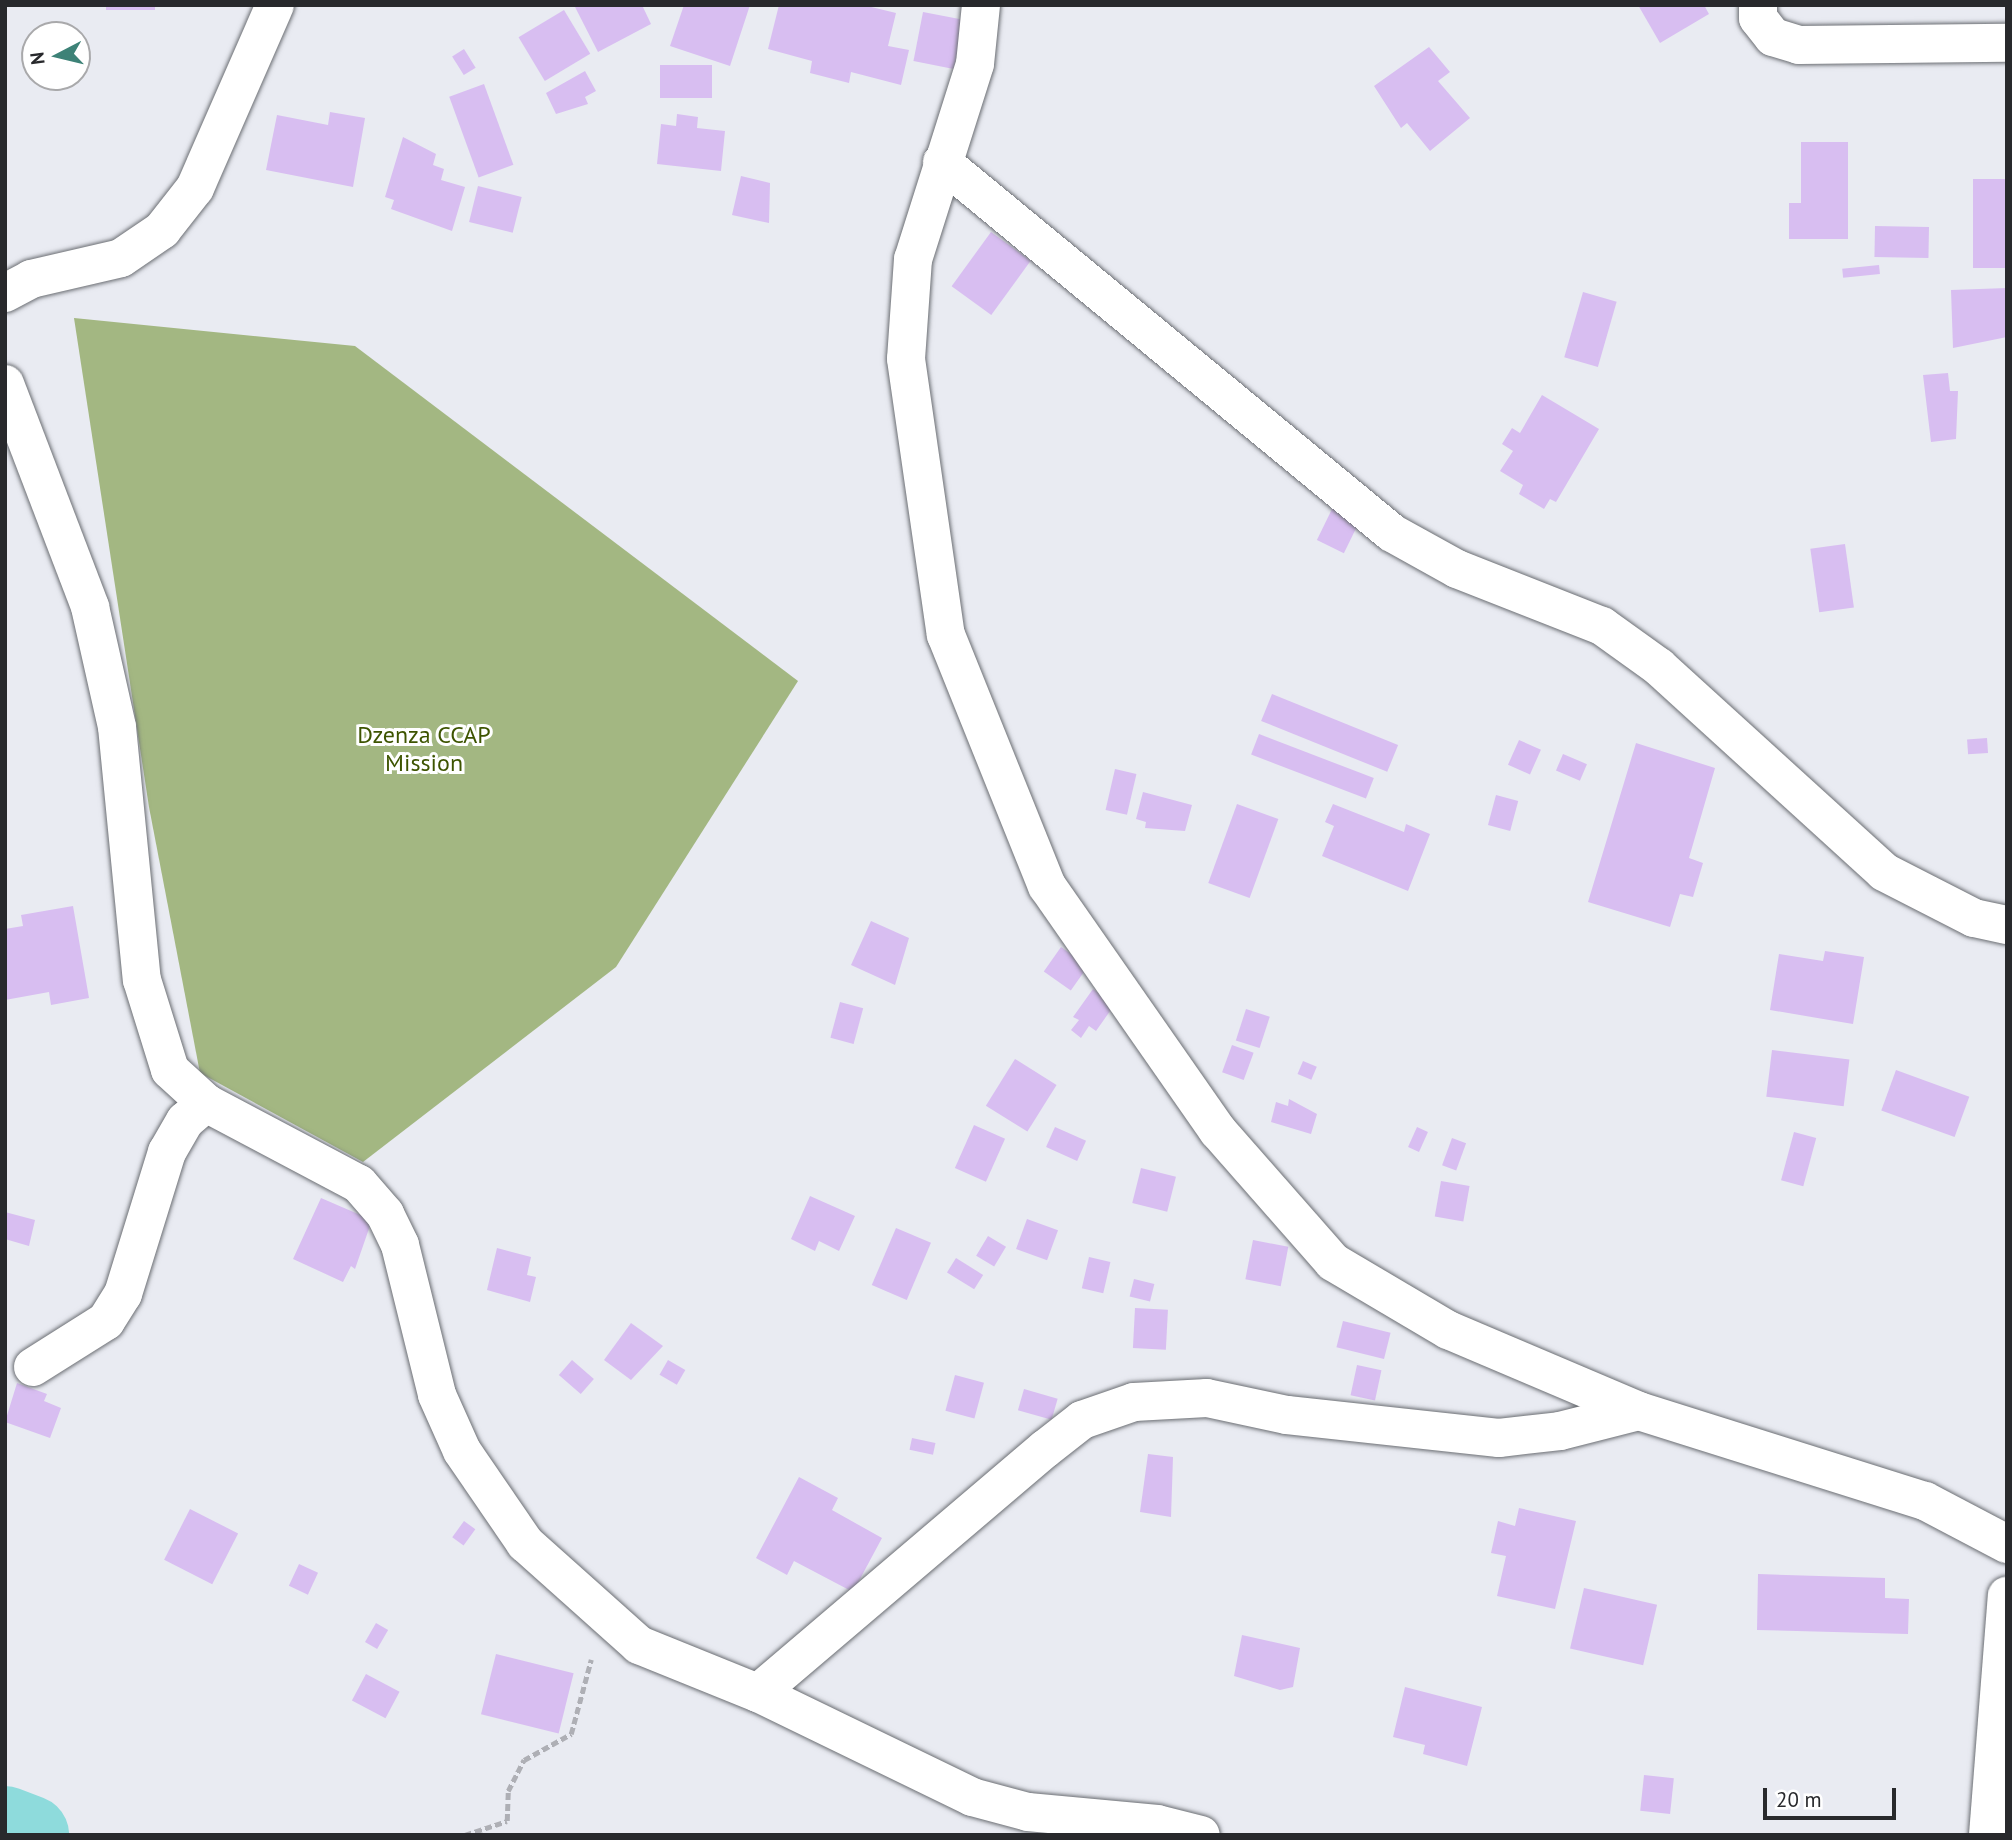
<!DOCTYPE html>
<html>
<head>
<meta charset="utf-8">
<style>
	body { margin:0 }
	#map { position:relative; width:2012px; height:1840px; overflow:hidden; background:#e9ebf2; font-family:"PT Sans",sans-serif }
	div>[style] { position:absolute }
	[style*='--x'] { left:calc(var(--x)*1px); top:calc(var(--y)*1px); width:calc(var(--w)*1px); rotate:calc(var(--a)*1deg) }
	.forest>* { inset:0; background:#a3b782 }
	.river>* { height:80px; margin:-40px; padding:0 40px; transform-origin:40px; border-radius:40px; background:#8edbdc }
	.building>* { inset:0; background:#d8bef1; transform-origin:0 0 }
	.path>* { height:4.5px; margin-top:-2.25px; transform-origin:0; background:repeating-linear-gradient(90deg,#aeafb5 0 7px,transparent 0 10.5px) }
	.roads { filter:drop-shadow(0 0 2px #6b6e73) drop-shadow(0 0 2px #6b6e73) }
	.minor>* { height:38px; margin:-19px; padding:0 19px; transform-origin:19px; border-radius:19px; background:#fff }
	span { translate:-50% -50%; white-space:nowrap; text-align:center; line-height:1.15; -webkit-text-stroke:6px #fff; paint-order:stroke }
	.park-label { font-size:24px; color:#3d5400 }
	.frame { position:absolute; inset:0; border:7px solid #28292c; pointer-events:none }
	.north { position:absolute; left:21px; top:21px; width:70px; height:70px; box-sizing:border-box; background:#fff; border:2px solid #a9a9ab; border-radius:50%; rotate:263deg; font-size:19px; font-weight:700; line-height:28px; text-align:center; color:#28292c }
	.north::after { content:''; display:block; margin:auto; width:24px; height:32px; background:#3d8277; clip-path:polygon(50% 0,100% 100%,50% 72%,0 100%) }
	.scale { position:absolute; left:1763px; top:1788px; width:133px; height:32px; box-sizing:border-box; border:4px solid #28292c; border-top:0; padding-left:9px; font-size:21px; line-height:24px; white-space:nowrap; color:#28292c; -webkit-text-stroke:5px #fff; paint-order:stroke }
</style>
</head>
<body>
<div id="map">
	<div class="forest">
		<div style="clip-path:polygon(74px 318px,355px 346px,798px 681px,616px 967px,363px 1162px,200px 1073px,149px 807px)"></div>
	</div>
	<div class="river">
		<div style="--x:5;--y:1826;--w:26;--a:21"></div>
	</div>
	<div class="building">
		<div style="left:106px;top:5px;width:49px;height:5px"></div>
		<div style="clip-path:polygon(574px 5px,642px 5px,651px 24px,598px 52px)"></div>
		<div style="clip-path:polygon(684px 5px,750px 5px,730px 66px,670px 46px)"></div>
		<div style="clip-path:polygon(779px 5px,863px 5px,896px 13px,888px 46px,909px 50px,901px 85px,851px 72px,849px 83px,810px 73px,812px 61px,768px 49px)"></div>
		<div style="clip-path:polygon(1638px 5px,1704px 5px,1709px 14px,1660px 43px)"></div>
		<div style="left:564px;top:10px;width:51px;height:53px;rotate:59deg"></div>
		<div style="left:923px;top:12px;width:41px;height:50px;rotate:11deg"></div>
		<div style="clip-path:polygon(1429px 47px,1450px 72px,1438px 81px,1470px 118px,1430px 151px,1407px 123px,1401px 128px,1374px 86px)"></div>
		<div style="left:464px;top:49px;width:22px;height:14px;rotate:58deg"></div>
		<div style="left:712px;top:65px;width:33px;height:52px;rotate:90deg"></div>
		<div style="clip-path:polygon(585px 71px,596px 91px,585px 97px,588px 104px,556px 114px,546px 93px)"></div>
		<div style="left:484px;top:84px;width:86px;height:37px;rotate:70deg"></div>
		<div style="clip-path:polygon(330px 112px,365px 118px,353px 187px,266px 170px,277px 115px,328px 125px)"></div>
		<div style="clip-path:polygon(677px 114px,698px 117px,697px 128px,725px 131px,721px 171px,657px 164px,661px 124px,676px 126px)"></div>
		<div style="clip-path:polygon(403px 137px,436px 154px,433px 165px,444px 169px,441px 180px,465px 187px,452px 231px,391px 209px,394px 200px,385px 197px)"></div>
		<div style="clip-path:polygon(1801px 142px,1848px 142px,1848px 239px,1789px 239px,1789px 203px,1801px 203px)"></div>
		<div style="clip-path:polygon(741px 176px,770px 183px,769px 223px,732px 215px)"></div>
		<div style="left:1973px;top:179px;width:34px;height:89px"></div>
		<div style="left:478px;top:186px;width:45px;height:37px;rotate:14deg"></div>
		<div style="left:1875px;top:226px;width:54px;height:31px;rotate:1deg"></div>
		<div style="left:991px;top:232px;width:49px;height:67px;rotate:36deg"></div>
		<div style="left:1879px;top:265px;width:9px;height:37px;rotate:84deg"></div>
		<div style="clip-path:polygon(2007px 288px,2007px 337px,1953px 348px,1951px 290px)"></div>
		<div style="left:1583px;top:292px;width:35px;height:68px;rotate:16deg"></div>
		<div style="clip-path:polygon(1948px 373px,1950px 391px,1958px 391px,1956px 439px,1931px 442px,1923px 375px)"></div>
		<div style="clip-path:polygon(1542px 395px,1599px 429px,1556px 502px,1550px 499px,1544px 509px,1519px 494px,1523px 485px,1500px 471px,1513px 451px,1502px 444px,1512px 428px,1520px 433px)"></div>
		<div style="left:1334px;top:505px;width:30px;height:39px;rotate:26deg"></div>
		<div style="left:1845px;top:544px;width:64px;height:35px;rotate:82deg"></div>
		<div style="left:1272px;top:694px;width:136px;height:29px;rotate:22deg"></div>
		<div style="left:1259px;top:734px;width:123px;height:22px;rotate:21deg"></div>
		<div style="left:1987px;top:738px;width:15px;height:20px;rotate:86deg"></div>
		<div style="left:1519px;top:740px;width:24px;height:27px;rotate:24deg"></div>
		<div style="clip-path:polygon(1636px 743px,1715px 768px,1689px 858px,1703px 863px,1693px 897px,1680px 894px,1670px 927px,1588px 902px)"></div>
		<div style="left:1563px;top:754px;width:26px;height:18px;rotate:23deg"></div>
		<div style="left:1115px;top:769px;width:22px;height:42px;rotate:13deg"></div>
		<div style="clip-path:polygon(1143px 792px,1192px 805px,1185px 831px,1145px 828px,1146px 822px,1136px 819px)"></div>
		<div style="left:1496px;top:795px;width:23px;height:31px;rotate:15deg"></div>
		<div style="left:1237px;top:804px;width:44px;height:84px;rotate:20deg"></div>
		<div style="clip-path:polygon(1333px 804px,1404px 832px,1406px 824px,1430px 834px,1408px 891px,1322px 856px,1334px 826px,1325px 822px)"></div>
		<div style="clip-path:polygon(73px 906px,89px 998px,51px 1005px,49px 992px,5px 1000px,5px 929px,23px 926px,21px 915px)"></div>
		<div style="clip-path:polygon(871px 921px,909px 938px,895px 985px,851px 965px)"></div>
		<div style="left:1061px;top:947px;width:33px;height:30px;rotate:35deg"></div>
		<div style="clip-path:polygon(1825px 951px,1864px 957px,1853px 1024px,1770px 1010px,1779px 954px,1823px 961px)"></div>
		<div style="clip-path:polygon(1093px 989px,1115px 1004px,1096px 1031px,1089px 1026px,1081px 1038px,1071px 1030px,1079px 1020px,1073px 1017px)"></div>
		<div style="left:840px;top:1002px;width:24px;height:37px;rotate:15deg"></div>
		<div style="left:1246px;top:1009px;width:25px;height:33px;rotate:18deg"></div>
		<div style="left:1232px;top:1045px;width:23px;height:29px;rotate:20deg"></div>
		<div style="left:1772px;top:1050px;width:78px;height:47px;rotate:7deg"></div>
		<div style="left:1015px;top:1059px;width:49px;height:55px;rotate:32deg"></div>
		<div style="left:1303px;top:1061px;width:15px;height:14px;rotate:23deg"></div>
		<div style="left:1896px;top:1070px;width:78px;height:43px;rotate:20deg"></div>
		<div style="clip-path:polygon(1289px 1099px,1317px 1114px,1311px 1134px,1271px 1122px,1276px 1102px,1288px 1106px)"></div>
		<div style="left:974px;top:1125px;width:34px;height:47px;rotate:24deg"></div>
		<div style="left:1055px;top:1127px;width:34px;height:22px;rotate:24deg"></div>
		<div style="left:1417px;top:1127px;width:12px;height:22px;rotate:24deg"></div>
		<div style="left:1794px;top:1132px;width:23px;height:50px;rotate:15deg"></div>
		<div style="left:1452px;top:1138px;width:15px;height:29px;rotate:20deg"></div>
		<div style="left:1141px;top:1168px;width:36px;height:36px;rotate:14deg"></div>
		<div style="left:1441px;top:1181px;width:29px;height:36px;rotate:10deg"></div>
		<div style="clip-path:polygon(810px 1196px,855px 1216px,839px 1251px,819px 1241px,815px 1251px,791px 1239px)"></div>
		<div style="clip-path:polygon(321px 1198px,372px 1220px,355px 1269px,351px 1266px,343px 1282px,293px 1259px)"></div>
		<div style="clip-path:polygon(5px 1212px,35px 1220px,29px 1246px,5px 1239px)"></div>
		<div style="left:1027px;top:1219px;width:33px;height:32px;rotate:20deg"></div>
		<div style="left:896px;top:1228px;width:38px;height:62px;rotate:23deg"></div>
		<div style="left:988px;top:1236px;width:21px;height:23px;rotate:31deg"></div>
		<div style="left:1253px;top:1240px;width:36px;height:40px;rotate:11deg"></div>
		<div style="clip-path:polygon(497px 1248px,531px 1257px,527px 1275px,536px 1277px,530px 1302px,487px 1290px)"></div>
		<div style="left:1089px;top:1257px;width:22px;height:32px;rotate:13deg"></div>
		<div style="left:956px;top:1258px;width:32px;height:17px;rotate:32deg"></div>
		<div style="left:1134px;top:1279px;width:21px;height:18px;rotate:14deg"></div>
		<div style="left:1135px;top:1308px;width:33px;height:40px;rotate:3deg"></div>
		<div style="left:1343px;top:1321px;width:49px;height:27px;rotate:14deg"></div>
		<div style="clip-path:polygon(631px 1323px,663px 1346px,631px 1380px,604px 1360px)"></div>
		<div style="left:572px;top:1360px;width:29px;height:20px;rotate:41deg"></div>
		<div style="left:668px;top:1360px;width:20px;height:17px;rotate:30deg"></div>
		<div style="left:1357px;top:1365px;width:25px;height:31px;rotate:12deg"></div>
		<div style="left:955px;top:1375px;width:30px;height:37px;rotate:15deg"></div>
		<div style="clip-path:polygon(17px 1383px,47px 1394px,44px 1401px,61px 1408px,50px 1438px,5px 1422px)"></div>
		<div style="left:1024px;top:1389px;width:35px;height:22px;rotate:16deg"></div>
		<div style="left:912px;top:1438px;width:24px;height:12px;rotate:12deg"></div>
		<div style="clip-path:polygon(1148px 1454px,1173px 1457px,1171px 1517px,1140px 1512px)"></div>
		<div style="clip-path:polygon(799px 1477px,838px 1498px,832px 1510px,882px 1538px,853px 1592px,794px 1561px,787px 1575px,756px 1558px)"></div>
		<div style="clip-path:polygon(1519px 1508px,1576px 1521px,1555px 1609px,1497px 1596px,1506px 1556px,1491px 1553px,1498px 1521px,1515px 1526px)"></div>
		<div style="left:190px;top:1509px;width:54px;height:57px;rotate:27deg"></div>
		<div style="left:464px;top:1521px;width:14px;height:20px;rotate:36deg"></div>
		<div style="left:299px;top:1564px;width:21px;height:24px;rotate:25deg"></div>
		<div style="clip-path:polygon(1758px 1574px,1885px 1578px,1885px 1598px,1909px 1599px,1908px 1634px,1757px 1630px)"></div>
		<div style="left:1584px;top:1588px;width:75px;height:62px;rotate:13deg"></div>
		<div style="left:376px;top:1623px;width:14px;height:22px;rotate:30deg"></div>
		<div style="clip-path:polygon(1242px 1635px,1300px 1648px,1293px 1687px,1280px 1690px,1234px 1676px)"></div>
		<div style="left:496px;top:1654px;width:80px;height:62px;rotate:14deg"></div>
		<div style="left:366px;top:1674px;width:38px;height:30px;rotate:28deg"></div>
		<div style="clip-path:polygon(1405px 1687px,1482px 1707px,1467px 1766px,1423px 1754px,1425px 1745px,1393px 1737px)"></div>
		<div style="left:1644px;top:1775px;width:30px;height:36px;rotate:6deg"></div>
	</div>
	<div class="path">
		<div style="--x:465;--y:1835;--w:44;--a:-18.4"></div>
		<div style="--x:507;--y:1821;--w:30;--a:-88"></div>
		<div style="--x:508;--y:1791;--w:35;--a:-63"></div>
		<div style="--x:524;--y:1760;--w:54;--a:-29"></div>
		<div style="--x:571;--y:1734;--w:77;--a:-74.9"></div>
	</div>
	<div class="roads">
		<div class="minor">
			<div style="--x:981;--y:5;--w:59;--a:95.8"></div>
			<div style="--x:975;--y:64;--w:205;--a:107.6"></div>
			<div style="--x:913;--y:259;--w:100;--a:94"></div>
			<div style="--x:906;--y:359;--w:279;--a:81.8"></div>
			<div style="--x:946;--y:635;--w:271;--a:68.1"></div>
			<div style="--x:1047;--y:886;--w:299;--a:55.1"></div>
			<div style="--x:1218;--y:1131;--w:174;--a:48.7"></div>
			<div style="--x:1333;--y:1262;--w:134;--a:30.6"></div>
			<div style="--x:1448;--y:1330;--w:207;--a:23"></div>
			<div style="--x:1639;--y:1411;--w:300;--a:17.5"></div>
			<div style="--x:1925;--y:1501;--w:93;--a:27.7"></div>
			<div style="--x:1758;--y:5;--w:13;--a:90"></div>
			<div style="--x:1758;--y:18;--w:24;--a:52"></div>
			<div style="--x:1773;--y:37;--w:27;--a:17"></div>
			<div style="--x:1799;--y:45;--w:208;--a:-0.6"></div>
			<div style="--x:942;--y:162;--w:583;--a:39.5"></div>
			<div style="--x:1392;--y:533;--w:74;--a:29"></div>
			<div style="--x:1457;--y:569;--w:156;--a:21.5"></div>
			<div style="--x:1602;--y:626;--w:70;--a:35.7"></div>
			<div style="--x:1659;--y:667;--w:304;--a:42.3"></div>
			<div style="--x:1884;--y:872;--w:101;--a:27.1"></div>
			<div style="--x:1974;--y:918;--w:34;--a:12"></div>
			<div style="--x:5;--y:293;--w:30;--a:-28"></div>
			<div style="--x:31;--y:279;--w:92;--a:-13.1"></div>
			<div style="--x:121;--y:258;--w:50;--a:-34.3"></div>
			<div style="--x:162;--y:230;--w:53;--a:-51.8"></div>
			<div style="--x:195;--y:188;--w:200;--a:-66.4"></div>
			<div style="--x:5;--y:384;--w:239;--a:69.1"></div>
			<div style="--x:90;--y:607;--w:123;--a:77.3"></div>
			<div style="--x:117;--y:727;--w:254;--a:84.4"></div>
			<div style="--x:142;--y:980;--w:94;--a:72.7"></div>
			<div style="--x:170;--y:1070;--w:49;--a:42.5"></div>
			<div style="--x:206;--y:1103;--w:173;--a:27.9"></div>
			<div style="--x:359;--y:1184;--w:40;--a:49"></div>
			<div style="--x:385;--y:1214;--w:34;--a:64"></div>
			<div style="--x:400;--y:1245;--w:154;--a:76.1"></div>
			<div style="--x:437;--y:1395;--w:61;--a:65.9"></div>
			<div style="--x:462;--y:1451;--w:112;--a:55.6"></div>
			<div style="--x:525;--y:1543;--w:153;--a:41.8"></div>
			<div style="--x:639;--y:1645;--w:128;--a:22"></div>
			<div style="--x:758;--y:1693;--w:238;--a:25.9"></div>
			<div style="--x:972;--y:1797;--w:58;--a:15"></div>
			<div style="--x:1028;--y:1812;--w:130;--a:5.3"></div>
			<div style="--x:1157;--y:1824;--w:45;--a:14"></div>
			<div style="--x:33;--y:1367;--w:86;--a:-32.2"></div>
			<div style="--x:106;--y:1321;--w:32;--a:-58"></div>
			<div style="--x:123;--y:1294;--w:149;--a:-72.8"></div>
			<div style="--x:167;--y:1152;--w:36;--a:-60"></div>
			<div style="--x:185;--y:1121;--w:28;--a:-41"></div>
			<div style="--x:758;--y:1693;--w:377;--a:-40.4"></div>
			<div style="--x:1045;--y:1449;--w:47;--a:-38.1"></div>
			<div style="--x:1082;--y:1420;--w:55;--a:-19.1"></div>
			<div style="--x:1134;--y:1402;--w:73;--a:-3.1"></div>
			<div style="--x:1207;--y:1398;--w:82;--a:12"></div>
			<div style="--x:1287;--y:1415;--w:213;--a:6.2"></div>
			<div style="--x:1499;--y:1438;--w:61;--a:-6.5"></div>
			<div style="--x:1560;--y:1431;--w:81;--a:-14.2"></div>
			<div style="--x:1988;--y:1835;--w:240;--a:-85.5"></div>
		</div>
	</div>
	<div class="park-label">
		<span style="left:424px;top:749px">Dzenza CCAP<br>Mission</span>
	</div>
	<div class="frame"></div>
	<div class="north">N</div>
	<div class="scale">20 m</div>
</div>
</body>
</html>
